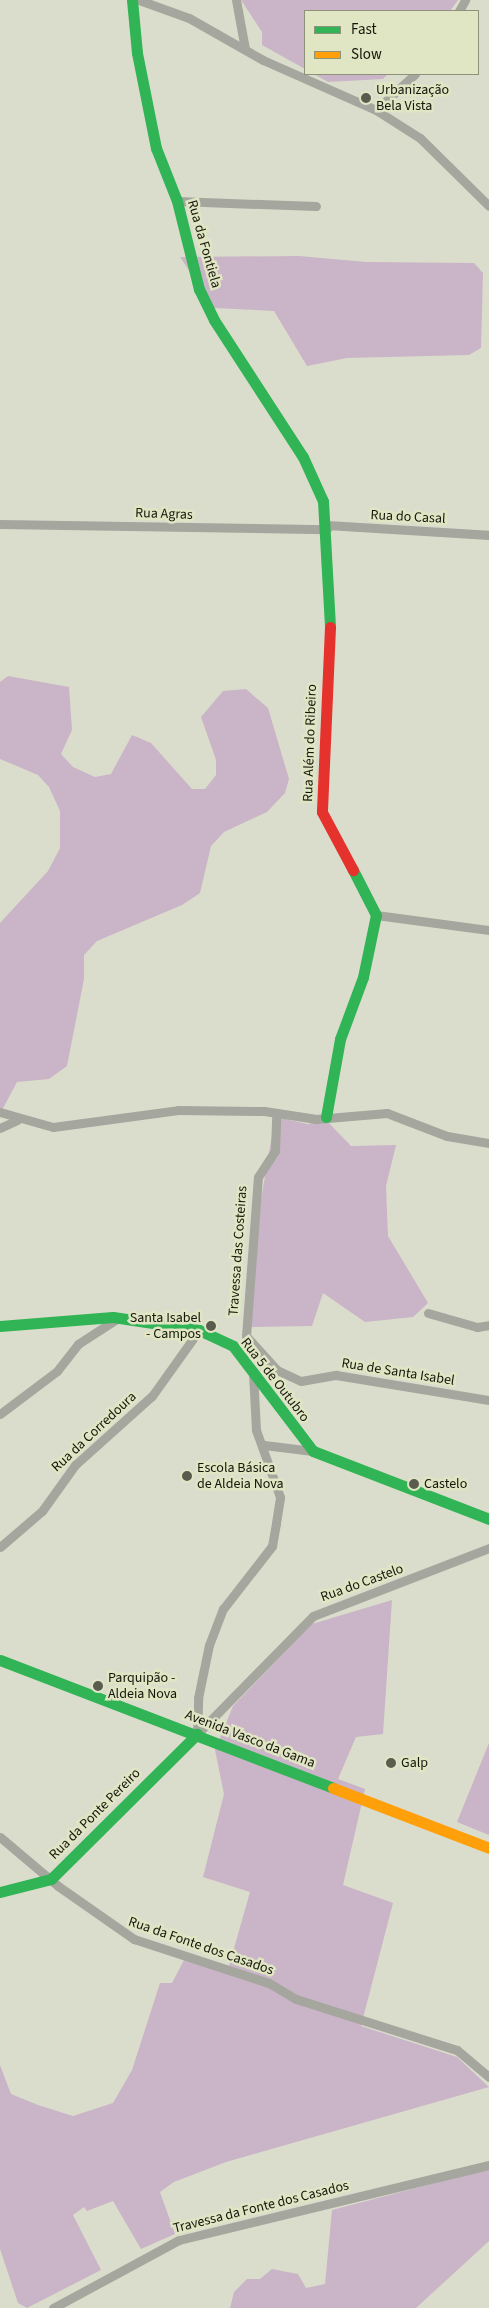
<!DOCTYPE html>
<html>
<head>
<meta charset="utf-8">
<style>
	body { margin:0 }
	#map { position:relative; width:489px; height:2308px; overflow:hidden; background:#dbddcc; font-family:"Source Sans 3",sans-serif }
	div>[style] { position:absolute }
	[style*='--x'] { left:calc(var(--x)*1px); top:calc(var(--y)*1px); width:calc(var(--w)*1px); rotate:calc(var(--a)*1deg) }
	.forest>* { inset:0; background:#cab4c7 }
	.street>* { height:9px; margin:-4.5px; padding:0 4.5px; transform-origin:4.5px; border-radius:4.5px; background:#a5a69e }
	.fast>* { height:11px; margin:-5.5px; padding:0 5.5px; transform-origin:5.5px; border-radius:5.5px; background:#30b455 }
	.slow>* { height:11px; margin:-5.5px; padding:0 5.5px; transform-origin:5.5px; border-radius:5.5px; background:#ff9f0a }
	.jam>* { height:11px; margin:-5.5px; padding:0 5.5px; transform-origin:5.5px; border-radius:5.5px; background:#e5322d }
	.dots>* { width:14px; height:14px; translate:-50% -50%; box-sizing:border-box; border:2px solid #e0e5c4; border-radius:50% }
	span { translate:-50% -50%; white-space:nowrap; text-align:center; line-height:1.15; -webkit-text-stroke:5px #e0e5c4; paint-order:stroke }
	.poi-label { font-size:14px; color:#15160a }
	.left { translate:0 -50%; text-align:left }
	.right { translate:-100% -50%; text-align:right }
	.street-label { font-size:14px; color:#15160a }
	.legend { position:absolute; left:304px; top:10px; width:175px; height:65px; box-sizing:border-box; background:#e0e5c4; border:1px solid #8f927a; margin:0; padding:6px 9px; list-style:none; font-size:15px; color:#15160a }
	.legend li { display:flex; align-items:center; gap:10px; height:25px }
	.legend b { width:25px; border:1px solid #8f927a }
</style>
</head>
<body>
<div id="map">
	<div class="forest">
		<div style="clip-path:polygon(241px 0,458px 0,450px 11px,305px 11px,305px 69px,262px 45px,262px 32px)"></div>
		<div style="clip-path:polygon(314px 74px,388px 74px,383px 79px,328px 82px)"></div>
		<div style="clip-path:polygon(299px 256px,366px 262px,474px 263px,483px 273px,481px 348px,469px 355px,347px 358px,307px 366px,274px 311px,214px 308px,180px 257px)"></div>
		<div style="clip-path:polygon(8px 676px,69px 687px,72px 730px,61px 754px,73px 767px,95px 777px,111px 774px,132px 735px,151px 743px,192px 789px,205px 789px,216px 775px,216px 760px,201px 717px,223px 691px,246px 689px,268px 708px,289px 779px,285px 793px,267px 812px,224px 832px,211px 846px,200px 893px,182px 905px,97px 941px,84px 955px,84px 979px,67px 1066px,49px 1079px,17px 1082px,0 1114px,0 923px,48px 871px,60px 848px,60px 811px,49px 787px,38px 775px,0 759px,0 682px)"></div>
		<div style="clip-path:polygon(275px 1117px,308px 1124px,325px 1119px,351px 1146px,396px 1145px,386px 1186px,388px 1236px,428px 1303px,413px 1317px,365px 1322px,323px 1293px,312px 1326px,250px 1327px,259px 1212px)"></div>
		<div style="clip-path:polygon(392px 1600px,383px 1734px,356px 1737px,338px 1779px,365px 1789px,343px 1885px,393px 1903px,361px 2026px,457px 2057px,489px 2087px,226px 2162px,174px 2182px,160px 2192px,175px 2234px,141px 2249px,113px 2201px,87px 2211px,84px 2207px,73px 2215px,101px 2270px,27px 2308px,18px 2303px,0 2249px,0 2065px,11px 2094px,38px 2105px,73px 2116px,113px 2103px,132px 2070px,160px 1983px,172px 1983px,184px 1960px,227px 1973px,250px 1892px,203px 1877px,224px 1794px,215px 1750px,233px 1706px,312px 1624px)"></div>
		<div style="clip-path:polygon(489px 1743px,489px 1835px,457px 1822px)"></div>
		<div style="clip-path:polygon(489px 2169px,489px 2241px,416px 2308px,230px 2308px,234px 2292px,247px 2279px,260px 2279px,272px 2269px,298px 2274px,306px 2288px,325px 2284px,332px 2210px)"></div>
	</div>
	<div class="street">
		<div style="--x:139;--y:0;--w:53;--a:19.8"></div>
		<div style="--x:189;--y:18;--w:85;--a:29.6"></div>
		<div style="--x:263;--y:60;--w:124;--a:23.9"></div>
		<div style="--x:376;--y:110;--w:52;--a:32.5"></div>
		<div style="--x:420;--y:138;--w:97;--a:44.6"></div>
		<div style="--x:236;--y:0;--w:50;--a:79.6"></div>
		<div style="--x:459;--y:11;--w:13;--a:-61"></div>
		<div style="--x:376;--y:110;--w:53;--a:-42.7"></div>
		<div style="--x:177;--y:201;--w:139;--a:2.1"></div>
		<div style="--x:0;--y:524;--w:327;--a:0.9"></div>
		<div style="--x:327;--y:525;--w:162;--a:3.5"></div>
		<div style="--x:376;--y:915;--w:114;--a:7.6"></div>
		<div style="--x:0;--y:1112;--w:55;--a:15.8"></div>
		<div style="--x:53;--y:1127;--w:126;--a:-7.7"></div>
		<div style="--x:178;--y:1110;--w:86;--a:0.7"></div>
		<div style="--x:264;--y:1111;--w:53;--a:8.7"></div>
		<div style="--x:316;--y:1119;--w:71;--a:-4.8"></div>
		<div style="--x:387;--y:1113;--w:64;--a:21"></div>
		<div style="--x:447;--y:1136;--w:43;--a:9.5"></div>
		<div style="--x:0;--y:1128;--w:19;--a:-25"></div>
		<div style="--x:428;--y:1313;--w:51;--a:15.9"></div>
		<div style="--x:477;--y:1327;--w:12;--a:-9"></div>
		<div style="--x:246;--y:1336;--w:46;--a:47.6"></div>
		<div style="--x:277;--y:1370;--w:26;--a:25"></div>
		<div style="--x:301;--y:1381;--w:36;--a:-10"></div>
		<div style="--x:336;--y:1375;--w:155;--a:9.3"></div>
		<div style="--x:246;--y:1336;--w:159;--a:-85.7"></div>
		<div style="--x:258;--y:1177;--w:31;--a:-57"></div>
		<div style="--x:275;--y:1151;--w:38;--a:-88"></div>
		<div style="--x:0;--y:1414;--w:71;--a:-37"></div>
		<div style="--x:57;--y:1371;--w:34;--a:-52"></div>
		<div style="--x:78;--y:1344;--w:48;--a:-33"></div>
		<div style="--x:264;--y:1445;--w:49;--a:7"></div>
		<div style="--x:0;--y:1547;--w:55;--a:-40.6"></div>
		<div style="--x:42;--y:1511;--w:57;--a:-54.3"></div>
		<div style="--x:75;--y:1465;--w:103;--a:-41.9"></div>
		<div style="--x:152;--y:1396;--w:81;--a:-54.5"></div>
		<div style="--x:197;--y:1734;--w:36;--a:-88"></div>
		<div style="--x:198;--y:1698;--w:54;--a:-78.3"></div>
		<div style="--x:209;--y:1645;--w:39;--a:-69"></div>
		<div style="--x:223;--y:1609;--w:80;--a:-52.1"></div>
		<div style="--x:272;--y:1546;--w:23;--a:-80"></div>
		<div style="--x:276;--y:1523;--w:26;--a:-81"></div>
		<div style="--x:280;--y:1497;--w:71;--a:-109.7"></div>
		<div style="--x:256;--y:1430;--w:57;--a:-93"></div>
		<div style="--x:197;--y:1734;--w:165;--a:-45.5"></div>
		<div style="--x:313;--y:1616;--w:189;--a:-21.1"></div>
		<div style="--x:0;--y:1837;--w:76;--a:40.2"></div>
		<div style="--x:58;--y:1886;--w:93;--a:34.9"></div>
		<div style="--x:134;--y:1939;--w:142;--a:18.1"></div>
		<div style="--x:269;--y:1983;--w:31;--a:31"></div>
		<div style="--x:296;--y:1999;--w:169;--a:17.6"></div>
		<div style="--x:457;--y:2050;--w:42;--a:40.2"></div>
		<div style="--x:53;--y:2308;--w:143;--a:-28.4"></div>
		<div style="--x:179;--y:2240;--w:319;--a:-13.6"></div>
	</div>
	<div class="fast">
		<div style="--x:132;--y:0;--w:53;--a:84.6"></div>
		<div style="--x:137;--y:53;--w:97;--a:78.7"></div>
		<div style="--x:156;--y:148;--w:57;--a:68.4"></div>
		<div style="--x:177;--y:201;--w:91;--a:76"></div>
		<div style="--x:199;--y:289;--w:34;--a:64"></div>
		<div style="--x:214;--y:320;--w:163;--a:57"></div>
		<div style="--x:303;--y:457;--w:48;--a:65.6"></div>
		<div style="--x:323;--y:501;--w:126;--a:86.8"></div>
		<div style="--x:326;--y:1117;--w:79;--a:-79.8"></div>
		<div style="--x:340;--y:1039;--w:66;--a:-69.6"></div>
		<div style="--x:363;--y:977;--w:63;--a:-78.2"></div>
		<div style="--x:376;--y:915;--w:51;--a:-117.1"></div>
		<div style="--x:0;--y:1326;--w:113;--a:-4.6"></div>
		<div style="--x:113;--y:1317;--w:87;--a:8.6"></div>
		<div style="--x:199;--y:1330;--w:38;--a:25"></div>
		<div style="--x:233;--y:1346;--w:132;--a:52.7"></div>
		<div style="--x:313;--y:1451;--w:189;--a:21.1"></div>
		<div style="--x:0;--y:1660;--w:357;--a:21"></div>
		<div style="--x:0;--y:1892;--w:53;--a:-14.3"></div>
		<div style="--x:51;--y:1879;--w:206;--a:-44.8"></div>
	</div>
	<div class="slow">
		<div style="--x:333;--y:1788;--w:167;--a:21"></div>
	</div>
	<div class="jam">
		<div style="--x:330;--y:627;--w:185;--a:92.5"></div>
		<div style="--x:322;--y:812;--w:66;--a:61.9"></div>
	</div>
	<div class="dots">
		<div style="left:366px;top:98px;background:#5a5c4e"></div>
		<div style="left:211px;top:1326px;background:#5a5c4e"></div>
		<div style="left:187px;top:1476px;background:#5a5c4e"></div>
		<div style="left:414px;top:1484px;background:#5a5c4e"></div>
		<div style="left:98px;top:1686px;background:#5a5c4e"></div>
		<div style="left:391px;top:1763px;background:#5a5c4e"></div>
	</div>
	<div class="poi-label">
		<span class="left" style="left:376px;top:98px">Urbanização<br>Bela Vista</span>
		<span class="right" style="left:201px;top:1326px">Santa Isabel<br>- Campos</span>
		<span class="left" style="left:197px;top:1476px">Escola Básica<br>de Aldeia Nova</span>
		<span class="left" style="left:424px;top:1484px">Castelo</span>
		<span class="left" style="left:108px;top:1686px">Parquipão -<br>Aldeia Nova</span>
		<span class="left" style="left:401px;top:1763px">Galp</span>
	</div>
	<div class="street-label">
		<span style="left:204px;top:244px;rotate:74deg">Rua da Fontiela</span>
		<span style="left:164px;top:514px;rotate:2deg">Rua Agras</span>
		<span style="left:408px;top:517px;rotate:3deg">Rua do Casal</span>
		<span style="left:310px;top:743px;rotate:-88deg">Rua Além do Ribeiro</span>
		<span style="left:238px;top:1251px;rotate:-86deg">Travessa das Costeiras</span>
		<span style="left:398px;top:1372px;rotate:9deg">Rua de Santa Isabel</span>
		<span style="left:275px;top:1380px;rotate:52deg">Rua 5 de Outubro</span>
		<span style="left:94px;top:1432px;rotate:-43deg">Rua da Corredoura</span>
		<span style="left:362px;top:1583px;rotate:-20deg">Rua do Castelo</span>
		<span style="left:250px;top:1739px;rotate:21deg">Avenida Vasco da Gama</span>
		<span style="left:95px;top:1814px;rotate:-45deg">Rua da Ponte Pereiro</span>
		<span style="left:201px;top:1946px;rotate:19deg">Rua da Fonte dos Casados</span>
		<span style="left:261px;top:2207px;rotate:-14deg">Travessa da Fonte dos Casados</span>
	</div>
	<ul class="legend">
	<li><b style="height:6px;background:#30b455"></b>Fast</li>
	<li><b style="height:6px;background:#ff9f0a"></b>Slow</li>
	</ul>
</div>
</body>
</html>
